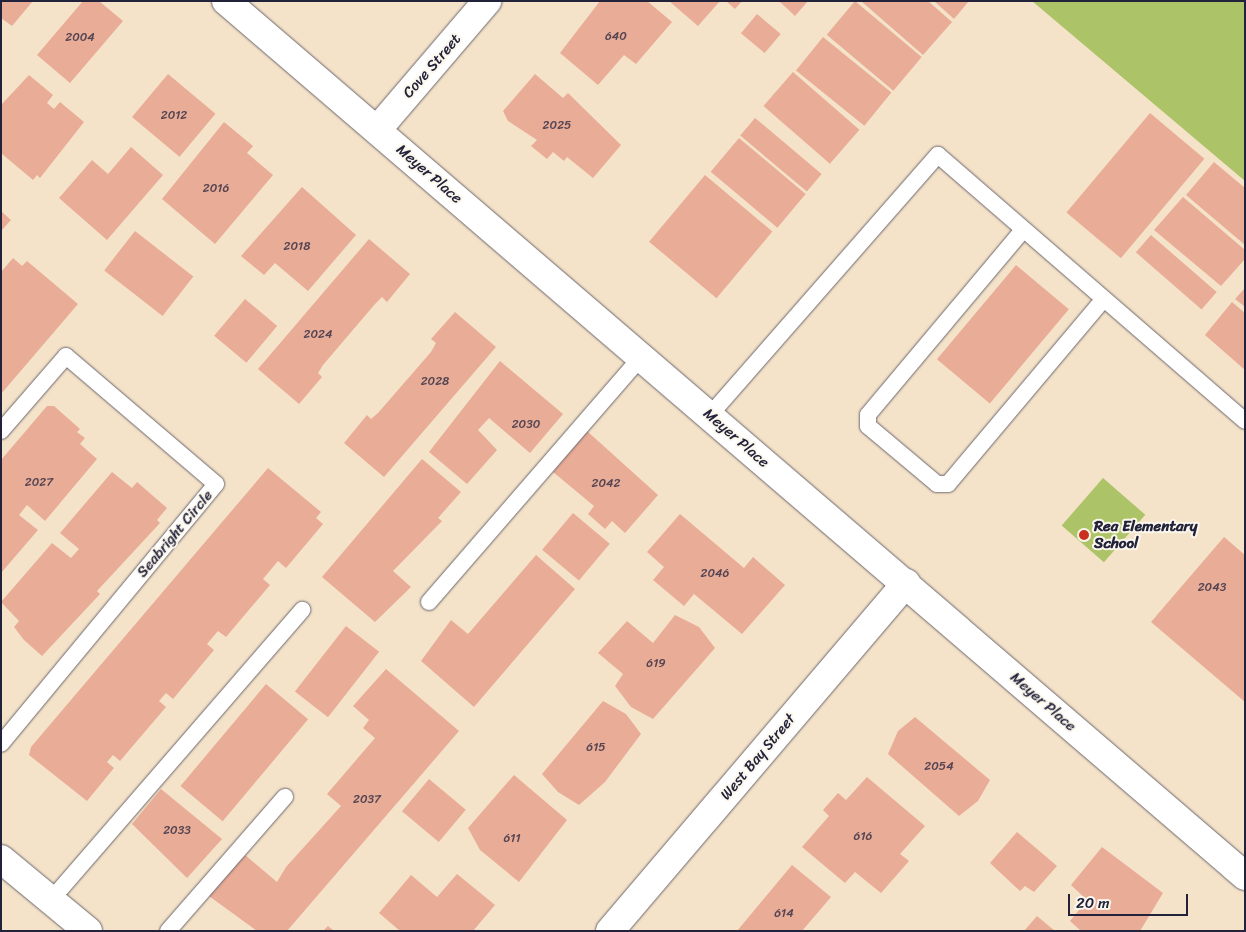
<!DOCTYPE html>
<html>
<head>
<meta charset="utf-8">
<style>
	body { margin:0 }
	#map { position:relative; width:1246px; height:932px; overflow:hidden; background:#f5e3c9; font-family:Sriracha,sans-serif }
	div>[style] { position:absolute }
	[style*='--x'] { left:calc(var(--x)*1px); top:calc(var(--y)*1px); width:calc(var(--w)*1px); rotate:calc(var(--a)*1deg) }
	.green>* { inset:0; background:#adc368; transform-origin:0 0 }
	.building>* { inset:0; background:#e9ac97; transform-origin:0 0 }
	.roads { filter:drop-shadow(0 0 1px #6c666d) drop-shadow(0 0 1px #6c666d) }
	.lane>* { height:16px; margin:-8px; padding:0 8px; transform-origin:8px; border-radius:8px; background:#fff }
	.street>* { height:28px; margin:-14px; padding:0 14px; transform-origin:14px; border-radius:14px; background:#fff }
	.secondary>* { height:28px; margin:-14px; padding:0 14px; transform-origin:14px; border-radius:14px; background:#fff }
	.dots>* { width:14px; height:14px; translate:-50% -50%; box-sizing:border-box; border:2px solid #fbf7ec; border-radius:50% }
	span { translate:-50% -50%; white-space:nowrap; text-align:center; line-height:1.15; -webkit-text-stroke:4px #fbf7ec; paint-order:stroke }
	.number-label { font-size:12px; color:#544452 }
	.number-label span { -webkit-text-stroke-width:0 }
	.street-label { font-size:15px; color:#22223b }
	.poi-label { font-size:15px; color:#22223b; font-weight:700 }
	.left { translate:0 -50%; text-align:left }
	.frame { position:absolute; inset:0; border:2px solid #22223b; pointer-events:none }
	.scale { position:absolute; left:1068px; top:894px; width:120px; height:22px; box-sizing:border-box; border:2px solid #22223b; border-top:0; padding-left:6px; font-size:15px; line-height:18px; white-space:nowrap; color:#22223b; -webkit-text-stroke:4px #fbf7ec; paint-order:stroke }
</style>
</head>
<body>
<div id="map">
	<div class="green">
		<div style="clip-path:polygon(1032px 1px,1245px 1px,1245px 181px)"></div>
		<div style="left:1103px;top:478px;width:56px;height:63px;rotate:41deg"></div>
	</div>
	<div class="building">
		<div style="clip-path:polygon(1px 1px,33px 1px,12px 26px,1px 18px)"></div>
		<div style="clip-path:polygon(83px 1px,99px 1px,123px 21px,70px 83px,37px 55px)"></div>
		<div style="clip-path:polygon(600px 1px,647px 1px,672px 22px,636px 64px,624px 55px,598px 85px,560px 53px)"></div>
		<div style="clip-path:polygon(669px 1px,720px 1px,698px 26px)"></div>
		<div style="clip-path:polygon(726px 1px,742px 1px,735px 9px)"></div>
		<div style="clip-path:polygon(779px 1px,808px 1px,795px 16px)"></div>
		<div style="left:855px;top:1px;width:87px;height:44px;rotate:40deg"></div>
		<div style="clip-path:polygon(861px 1px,928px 1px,952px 22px,923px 55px)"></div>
		<div style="clip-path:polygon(934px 1px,969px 1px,954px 19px)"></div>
		<div style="left:757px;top:14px;width:31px;height:25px;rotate:40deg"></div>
		<div style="left:823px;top:37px;width:88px;height:43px;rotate:39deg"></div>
		<div style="left:793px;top:72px;width:88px;height:45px;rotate:41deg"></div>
		<div style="left:168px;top:74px;width:62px;height:56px;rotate:40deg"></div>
		<div style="clip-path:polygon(535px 74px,563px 98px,568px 93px,621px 145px,593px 178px,567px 157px,564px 161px,553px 152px,547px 159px,531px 146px,537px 140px,508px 121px,503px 111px)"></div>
		<div style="clip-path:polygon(29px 75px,53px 95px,47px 103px,54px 109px,60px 102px,84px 122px,40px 178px,37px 175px,33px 180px,1px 153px,1px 105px)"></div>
		<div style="left:1150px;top:113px;width:71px;height:130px;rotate:40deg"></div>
		<div style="left:755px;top:118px;width:87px;height:23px;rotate:40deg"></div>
		<div style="clip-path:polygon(224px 122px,253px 146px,247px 153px,273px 175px,215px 244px,162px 199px)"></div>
		<div style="left:739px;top:138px;width:87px;height:44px;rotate:40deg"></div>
		<div style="clip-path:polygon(131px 147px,163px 175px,107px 240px,59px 198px,92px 160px,108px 174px)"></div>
		<div style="clip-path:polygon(1214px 162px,1245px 188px,1245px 245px,1186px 195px)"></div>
		<div style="left:705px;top:175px;width:88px;height:87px;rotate:40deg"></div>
		<div style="clip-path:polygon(302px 187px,356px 235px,308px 291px,275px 263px,264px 275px,241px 256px)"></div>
		<div style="clip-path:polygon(1183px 197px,1245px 250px,1245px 259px,1221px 286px,1154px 230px)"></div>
		<div style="clip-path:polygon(1px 211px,11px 220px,1px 231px)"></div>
		<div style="left:135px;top:231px;width:74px;height:50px;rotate:38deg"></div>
		<div style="left:1151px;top:235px;width:87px;height:23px;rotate:41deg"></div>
		<div style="clip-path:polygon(369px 239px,410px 274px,387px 302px,382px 297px,375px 304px,323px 365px,318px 373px,322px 377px,299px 404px,258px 369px)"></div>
		<div style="clip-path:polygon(13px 258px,22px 266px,27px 261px,78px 304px,1px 394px,1px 272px)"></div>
		<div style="left:1016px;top:265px;width:69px;height:123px;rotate:40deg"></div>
		<div style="clip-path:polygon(1245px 288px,1245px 307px,1235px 299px)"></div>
		<div style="left:245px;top:299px;width:42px;height:48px;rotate:40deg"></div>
		<div style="clip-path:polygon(1232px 302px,1245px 313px,1245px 370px,1205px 335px)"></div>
		<div style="clip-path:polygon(455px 312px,496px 347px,384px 477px,344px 443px,367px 415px,371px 419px,378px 413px,431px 352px,436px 343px,431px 339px)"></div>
		<div style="clip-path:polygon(500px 361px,563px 414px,530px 453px,489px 418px,478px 430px,497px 450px,467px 484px,429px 452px)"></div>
		<div style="clip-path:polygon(47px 406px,54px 406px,80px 429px,77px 432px,85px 438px,80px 444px,97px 459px,45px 521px,27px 505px,19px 515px,38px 530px,1px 573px,1px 460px)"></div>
		<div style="clip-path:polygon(587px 431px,658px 495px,625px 533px,612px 521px,605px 529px,588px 514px,594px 506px,553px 472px)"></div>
		<div style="clip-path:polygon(422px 459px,461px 492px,438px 518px,442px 521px,393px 571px,411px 587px,375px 622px,322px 577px)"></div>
		<div style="clip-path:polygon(268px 468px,321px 512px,316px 518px,323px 524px,286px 568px,278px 561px,263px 579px,270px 585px,226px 637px,218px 631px,207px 644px,214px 650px,173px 699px,166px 693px,159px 701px,166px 707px,120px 761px,113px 755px,107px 762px,114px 768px,87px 801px,29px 755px,31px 747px)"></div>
		<div style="clip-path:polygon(112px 472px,132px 488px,137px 482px,167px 508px,157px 520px,160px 523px,97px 591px,100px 594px,42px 656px,24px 640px,14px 627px,19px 621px,1px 602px,52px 543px,71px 558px,79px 549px,60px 533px)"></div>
		<div style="left:573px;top:513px;width:48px;height:48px;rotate:40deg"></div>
		<div style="clip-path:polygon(680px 514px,744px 568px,753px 557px,785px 585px,742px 634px,694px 594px,684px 606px,653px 580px,664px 567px,647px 552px)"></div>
		<div style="clip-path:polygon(1224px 537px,1245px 555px,1245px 702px,1151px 622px)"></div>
		<div style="clip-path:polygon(536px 555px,575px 589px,474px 707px,421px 661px,451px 620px,468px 634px)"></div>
		<div style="clip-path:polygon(675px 615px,699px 627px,715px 648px,653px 719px,631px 707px,615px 686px,623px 674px,598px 653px,627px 621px,653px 643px)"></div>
		<div style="left:346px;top:626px;width:42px;height:83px;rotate:38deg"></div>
		<div style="clip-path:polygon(386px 669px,459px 731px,287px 931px,257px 931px,209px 896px,245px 855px,277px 882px,286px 867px,341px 806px,327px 794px,375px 738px,363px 728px,369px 720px,353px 706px)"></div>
		<div style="left:266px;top:684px;width:55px;height:133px;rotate:40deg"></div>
		<div style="clip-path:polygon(603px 701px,626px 714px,641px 734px,605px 782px,579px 805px,558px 792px,542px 774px)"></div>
		<div style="clip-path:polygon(915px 717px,990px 780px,978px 801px,959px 816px,888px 754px,898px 731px)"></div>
		<div style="clip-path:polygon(514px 775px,567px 820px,519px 882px,480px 850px,468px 828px)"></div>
		<div style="clip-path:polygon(867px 777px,925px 826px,900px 854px,909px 861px,881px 893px,855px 872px,845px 883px,802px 847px,829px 816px,823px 810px,838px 793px,846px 800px)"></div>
		<div style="left:429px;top:779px;width:48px;height:42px;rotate:40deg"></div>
		<div style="clip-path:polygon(161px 789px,222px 839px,187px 878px,132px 824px)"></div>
		<div style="clip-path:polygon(1017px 832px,1057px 866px,1034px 892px,1025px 886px,1020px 891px,990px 863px)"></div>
		<div style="clip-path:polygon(1102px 847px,1163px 893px,1140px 931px,1081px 931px,1070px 921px,1087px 900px,1071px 885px)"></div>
		<div style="clip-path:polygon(792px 865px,831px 897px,802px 931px,737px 931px)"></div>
		<div style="clip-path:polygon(457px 874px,495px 905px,473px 931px,400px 931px,379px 913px,411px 875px,437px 897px)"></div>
		<div style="clip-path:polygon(1037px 916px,1055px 931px,1024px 931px)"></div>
		<div style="clip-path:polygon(328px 926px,334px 931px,323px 931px)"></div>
	</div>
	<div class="roads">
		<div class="lane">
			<div style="--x:1023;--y:230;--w:241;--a:130"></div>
			<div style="--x:868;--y:415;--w:11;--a:90"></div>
			<div style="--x:868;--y:426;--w:90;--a:40"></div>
			<div style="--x:937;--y:484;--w:11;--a:0"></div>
			<div style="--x:948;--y:484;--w:241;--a:-49.9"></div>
			<div style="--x:710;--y:415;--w:346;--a:-48.8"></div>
			<div style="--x:938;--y:155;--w:406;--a:40.9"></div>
			<div style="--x:1;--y:431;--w:99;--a:-49.1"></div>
			<div style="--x:66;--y:356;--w:197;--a:40.5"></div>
			<div style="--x:216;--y:484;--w:337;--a:129.6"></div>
			<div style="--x:429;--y:602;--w:324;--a:-49.1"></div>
			<div style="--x:51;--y:900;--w:384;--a:-49.1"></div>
			<div style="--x:168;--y:931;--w:178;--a:-48.9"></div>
		</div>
		<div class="street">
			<div style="--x:377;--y:130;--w:170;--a:-49.5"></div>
			<div style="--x:1;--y:859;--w:113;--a:39.6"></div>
			<div style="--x:610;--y:931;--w:457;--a:-49.6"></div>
		</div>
		<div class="secondary">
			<div style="--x:226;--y:1;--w:1343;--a:40.65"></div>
		</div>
	</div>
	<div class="dots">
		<div style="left:1084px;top:535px;background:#c8321e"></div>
	</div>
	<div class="number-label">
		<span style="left:616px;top:37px">640</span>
		<span style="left:80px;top:38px">2004</span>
		<span style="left:174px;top:116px">2012</span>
		<span style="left:557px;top:126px">2025</span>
		<span style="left:216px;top:189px">2016</span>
		<span style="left:297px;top:247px">2018</span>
		<span style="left:318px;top:335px">2024</span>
		<span style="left:435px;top:382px">2028</span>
		<span style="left:526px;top:425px">2030</span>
		<span style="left:39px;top:483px">2027</span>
		<span style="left:606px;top:484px">2042</span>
		<span style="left:715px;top:574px">2046</span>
		<span style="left:1212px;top:588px">2043</span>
		<span style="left:656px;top:664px">619</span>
		<span style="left:596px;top:748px">615</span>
		<span style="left:939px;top:767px">2054</span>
		<span style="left:367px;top:800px">2037</span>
		<span style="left:177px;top:831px">2033</span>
		<span style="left:863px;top:837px">616</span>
		<span style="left:512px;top:839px">611</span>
		<span style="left:784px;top:914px">614</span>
	</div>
	<div class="street-label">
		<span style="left:432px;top:66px;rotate:-49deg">Cove Street</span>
		<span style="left:429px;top:174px;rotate:41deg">Meyer Place</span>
		<span style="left:736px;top:438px;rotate:41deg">Meyer Place</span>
		<span style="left:175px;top:534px;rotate:-50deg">Seabright Circle</span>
		<span style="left:1043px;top:702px;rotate:41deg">Meyer Place</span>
		<span style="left:758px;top:757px;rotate:-50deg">West Bay Street</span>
	</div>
	<div class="poi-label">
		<span class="left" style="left:1094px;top:535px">Rea Elementary<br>School</span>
	</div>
	<div class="frame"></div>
	<div class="scale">20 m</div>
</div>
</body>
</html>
